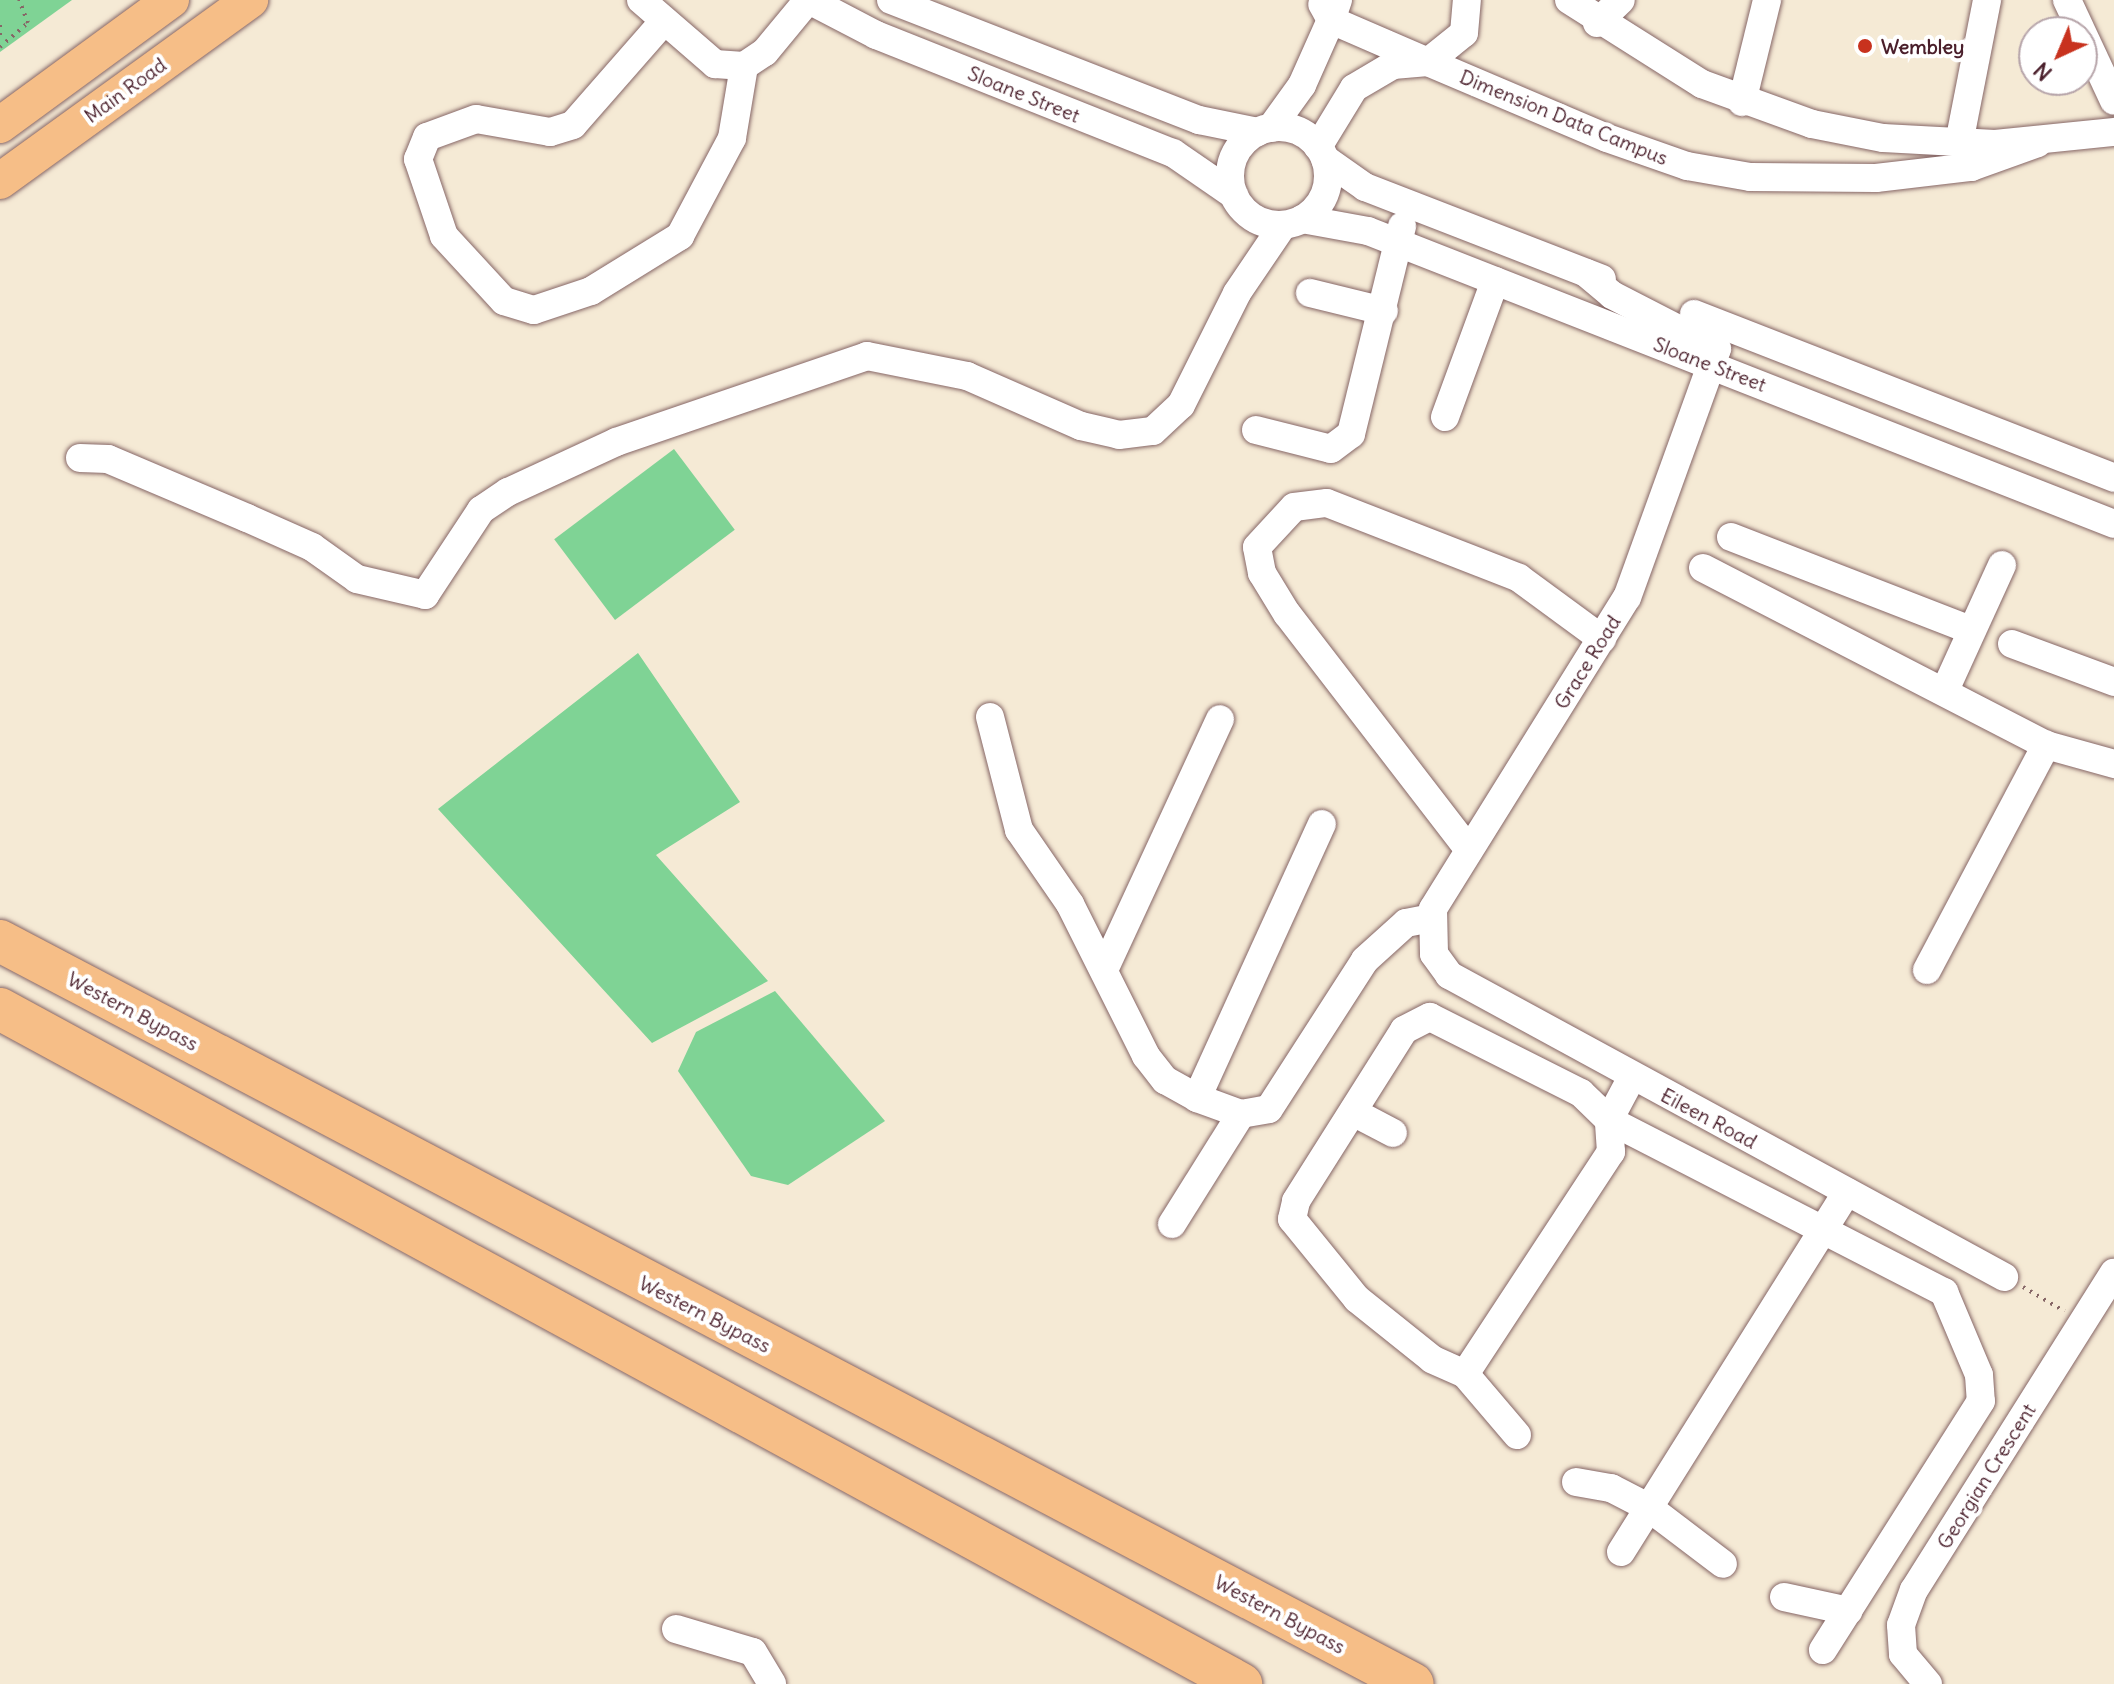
<!DOCTYPE html>
<html>
<head>
<meta charset="utf-8">
<style>
	body { margin:0 }
	#map { position:relative; width:2114px; height:1684px; overflow:hidden; background:#f5ead5; font-family:Delius,sans-serif }
	div>[style] { position:absolute }
	[style*='--x'] { left:calc(var(--x)*1px); top:calc(var(--y)*1px); width:calc(var(--w)*1px); rotate:calc(var(--a)*1deg) }
	.green>* { inset:0; background:#7fd395; transform-origin:0 0 }
	.path>* { height:4px; margin-top:-2px; transform-origin:0; background:repeating-linear-gradient(90deg,#866666 0 2px,transparent 0 8px) }
	.roads { filter:drop-shadow(0 0 2px #866666) drop-shadow(0 0 2px #866666) }
	.minor>* { height:28px; margin:-14px; padding:0 14px; transform-origin:14px; border-radius:14px; background:#fff }
	.minor>.ring { margin:-14px; padding:0; box-sizing:content-box; background:none; border:28px solid #fff; border-radius:50% }
	.major>* { height:36px; margin:-18px; padding:0 18px; transform-origin:18px; border-radius:18px; background:#f6be87 }
	.highway>* { height:42px; margin:-21px; padding:0 21px; transform-origin:21px; border-radius:21px; background:#f6be87 }
	.dots>* { width:22px; height:22px; translate:-50% -50%; box-sizing:border-box; border:4px solid #fff; border-radius:50% }
	span { translate:-50% -50%; white-space:nowrap; text-align:center; line-height:1.15; -webkit-text-stroke:8px #fff; paint-order:stroke }
	.poi-label { font-size:20px; color:#4a1f2b; font-weight:700 }
	.left { translate:0 -50%; text-align:left }
	.street-label { font-size:20px; color:#4a1f2b }
	.north { position:absolute; left:2018px; top:16px; width:80px; height:80px; box-sizing:border-box; background:#fff; border:2px solid #b7a5aa; border-radius:50%; rotate:224deg; font-size:22px; font-weight:700; line-height:32px; text-align:center; color:#4a1f2b }
	.north::after { content:''; display:block; margin:auto; width:28px; height:36px; background:#c8321e; clip-path:polygon(50% 0,100% 100%,50% 72%,0 100%) }
</style>
</head>
<body>
<div id="map">
	<div class="green">
		<div style="clip-path:polygon(0 0,72px 0,0 52px)"></div>
		<div style="left:674px;top:449px;width:101px;height:150px;rotate:53deg"></div>
		<div style="clip-path:polygon(638px 653px,740px 802px,656px 855px,768px 981px,652px 1043px,438px 809px)"></div>
		<div style="clip-path:polygon(775px 991px,885px 1121px,788px 1185px,751px 1176px,678px 1071px,696px 1032px)"></div>
	</div>
	<div class="path">
		<div style="--x:0;--y:25;--w:10;--a:90"></div>
		<div style="--x:0;--y:47;--w:37;--a:-41"></div>
		<div style="--x:28;--y:23;--w:25;--a:-111"></div>
		<div style="--x:2023;--y:1287;--w:48;--a:30.3"></div>
	</div>
	<div class="roads">
		<div class="minor">
			<div style="--x:641;--y:0;--w:98;--a:40.9"></div>
			<div style="--x:715;--y:64;--w:29;--a:4"></div>
			<div style="--x:744;--y:66;--w:25;--a:-34"></div>
			<div style="--x:765;--y:52;--w:67;--a:-50.4"></div>
			<div style="--x:809;--y:0;--w:76;--a:27.6"></div>
			<div style="--x:876;--y:35;--w:320;--a:21.7"></div>
			<div style="--x:1173;--y:153;--w:74;--a:34.5"></div>
			<div style="--x:891;--y:0;--w:331;--a:21.3"></div>
			<div style="--x:1199;--y:120;--w:60;--a:11.5"></div>
			<div style="--x:1338;--y:0;--w:21;--a:109"></div>
			<div style="--x:1331;--y:20;--w:106;--a:23.4"></div>
			<div style="--x:1428;--y:62;--w:46;--a:-38.9"></div>
			<div style="--x:1464;--y:33;--w:33;--a:-85"></div>
			<div style="--x:1569;--y:0;--w:157;--a:32.3"></div>
			<div style="--x:1702;--y:84;--w:117;--a:20"></div>
			<div style="--x:1812;--y:124;--w:72;--a:11.2"></div>
			<div style="--x:1883;--y:138;--w:112;--a:3.1"></div>
			<div style="--x:1995;--y:144;--w:120;--a:-5.8"></div>
			<div style="--x:2067;--y:0;--w:111;--a:65"></div>
			<div style="--x:664;--y:21;--w:138;--a:131.2"></div>
			<div style="--x:573;--y:125;--w:24;--a:163"></div>
			<div style="--x:550;--y:132;--w:75;--a:-170"></div>
			<div style="--x:476;--y:119;--w:52;--a:159.8"></div>
			<div style="--x:427;--y:137;--w:24;--a:112"></div>
			<div style="--x:418;--y:159;--w:81;--a:71.3"></div>
			<div style="--x:444;--y:236;--w:88;--a:47.3"></div>
			<div style="--x:504;--y:301;--w:31;--a:17"></div>
			<div style="--x:534;--y:310;--w:60;--a:-18.4"></div>
			<div style="--x:591;--y:291;--w:105;--a:-31.7"></div>
			<div style="--x:680;--y:236;--w:111;--a:-62"></div>
			<div style="--x:732;--y:138;--w:73;--a:-80.5"></div>
			<div style="--x:1597;--y:23;--w:33;--a:-44"></div>
			<div style="--x:1742;--y:102;--w:105;--a:-76.2"></div>
			<div class="ring" style="left:1230px;top:127px;width:70px;height:70px"></div>
			<div style="--x:1271;--y:128;--w:53;--a:-54.2"></div>
			<div style="--x:1302;--y:85;--w:71;--a:-66"></div>
			<div style="--x:1331;--y:20;--w:18;--a:-119"></div>
			<div style="--x:1959;--y:143;--w:146;--a:-78.9"></div>
			<div style="--x:1318;--y:147;--w:69;--a:-58.6"></div>
			<div style="--x:1354;--y:88;--w:45;--a:-30.5"></div>
			<div style="--x:1393;--y:65;--w:35;--a:-5"></div>
			<div style="--x:1428;--y:62;--w:194;--a:23"></div>
			<div style="--x:1607;--y:138;--w:85;--a:19.3"></div>
			<div style="--x:1687;--y:166;--w:64;--a:9.9"></div>
			<div style="--x:1750;--y:177;--w:126;--a:0.5"></div>
			<div style="--x:1876;--y:178;--w:96;--a:-6.6"></div>
			<div style="--x:1971;--y:167;--w:71;--a:-19.7"></div>
			<div style="--x:1325;--y:159;--w:49;--a:35"></div>
			<div style="--x:1365;--y:187;--w:254;--a:21.2"></div>
			<div style="--x:1302;--y:219;--w:67;--a:10.3"></div>
			<div style="--x:1368;--y:231;--w:801;--a:21.44"></div>
			<div style="--x:1586;--y:273;--w:34;--a:40"></div>
			<div style="--x:1612;--y:295;--w:118;--a:27.2"></div>
			<div style="--x:1717;--y:349;--w:264;--a:109.9"></div>
			<div style="--x:1627;--y:597;--w:367;--a:121.9"></div>
			<div style="--x:1433;--y:909;--w:45;--a:88.7"></div>
			<div style="--x:1434;--y:954;--w:26;--a:54"></div>
			<div style="--x:1449;--y:975;--w:632;--a:28.55"></div>
			<div style="--x:1310;--y:293;--w:76;--a:13.7"></div>
			<div style="--x:1694;--y:314;--w:451;--a:21.3"></div>
			<div style="--x:1445;--y:417;--w:145;--a:-69.8"></div>
			<div style="--x:1256;--y:430;--w:77;--a:14.2"></div>
			<div style="--x:1331;--y:449;--w:25;--a:-37"></div>
			<div style="--x:1351;--y:434;--w:214;--a:-76.2"></div>
			<div style="--x:80;--y:458;--w:28;--a:2"></div>
			<div style="--x:108;--y:459;--w:151;--a:23"></div>
			<div style="--x:247;--y:518;--w:71;--a:24"></div>
			<div style="--x:312;--y:547;--w:55;--a:35.4"></div>
			<div style="--x:357;--y:579;--w:70;--a:13.2"></div>
			<div style="--x:425;--y:595;--w:102;--a:-56.6"></div>
			<div style="--x:481;--y:510;--w:32;--a:-34"></div>
			<div style="--x:508;--y:492;--w:119;--a:-24.8"></div>
			<div style="--x:616;--y:442;--w:265;--a:-18.9"></div>
			<div style="--x:867;--y:356;--w:102;--a:11.3"></div>
			<div style="--x:967;--y:376;--w:124;--a:23.7"></div>
			<div style="--x:1081;--y:426;--w:39;--a:13"></div>
			<div style="--x:1119;--y:435;--w:34;--a:-7"></div>
			<div style="--x:1153;--y:431;--w:38;--a:-43"></div>
			<div style="--x:1181;--y:405;--w:125;--a:-63.4"></div>
			<div style="--x:1237;--y:293;--w:82;--a:-55.9"></div>
			<div style="--x:1731;--y:537;--w:257;--a:21.2"></div>
			<div style="--x:1703;--y:568;--w:386;--a:27.3"></div>
			<div style="--x:2046;--y:745;--w:71;--a:15.6"></div>
			<div style="--x:2012;--y:644;--w:109;--a:20.4"></div>
			<div style="--x:1946;--y:688;--w:135;--a:-65.5"></div>
			<div style="--x:990;--y:717;--w:117;--a:75.6"></div>
			<div style="--x:1019;--y:830;--w:90;--a:55.4"></div>
			<div style="--x:1070;--y:904;--w:170;--a:63.4"></div>
			<div style="--x:1146;--y:1056;--w:31;--a:52"></div>
			<div style="--x:1165;--y:1080;--w:37;--a:29"></div>
			<div style="--x:1197;--y:1098;--w:47;--a:20"></div>
			<div style="--x:1241;--y:1114;--w:28;--a:-10"></div>
			<div style="--x:1269;--y:1109;--w:177;--a:-57.2"></div>
			<div style="--x:1365;--y:960;--w:55;--a:-42.1"></div>
			<div style="--x:1406;--y:923;--w:26;--a:-11"></div>
			<div style="--x:1469;--y:850;--w:298;--a:-127.6"></div>
			<div style="--x:1287;--y:614;--w:48;--a:-121.4"></div>
			<div style="--x:1262;--y:573;--w:26;--a:-101"></div>
			<div style="--x:1257;--y:547;--w:54;--a:-47.2"></div>
			<div style="--x:1294;--y:507;--w:33;--a:-7"></div>
			<div style="--x:1327;--y:503;--w:206;--a:21.3"></div>
			<div style="--x:1519;--y:578;--w:103;--a:36.3"></div>
			<div style="--x:1105;--y:968;--w:274;--a:-65.2"></div>
			<div style="--x:1927;--y:970;--w:255;--a:-62.1"></div>
			<div style="--x:1197;--y:1098;--w:301;--a:-65.5"></div>
			<div style="--x:1353;--y:1112;--w:45;--a:27.7"></div>
			<div style="--x:1172;--y:1224;--w:130;--a:-57.9"></div>
			<div style="--x:1465;--y:1374;--w:266;--a:-56.7"></div>
			<div style="--x:1611;--y:1152;--w:32;--a:-94"></div>
			<div style="--x:1609;--y:1120;--w:49;--a:-61.9"></div>
			<div style="--x:1517;--y:1435;--w:80;--a:-130.4"></div>
			<div style="--x:1465;--y:1374;--w:36;--a:-156"></div>
			<div style="--x:1432;--y:1359;--w:96;--a:-141.3"></div>
			<div style="--x:1357;--y:1299;--w:103;--a:-129.1"></div>
			<div style="--x:1292;--y:1219;--w:18;--a:-77"></div>
			<div style="--x:1296;--y:1201;--w:202;--a:-57.7"></div>
			<div style="--x:1404;--y:1030;--w:29;--a:-27"></div>
			<div style="--x:1430;--y:1017;--w:169;--a:26.7"></div>
			<div style="--x:1581;--y:1093;--w:39;--a:44"></div>
			<div style="--x:1609;--y:1120;--w:377;--a:27.2"></div>
			<div style="--x:1944;--y:1292;--w:90;--a:67.1"></div>
			<div style="--x:1979;--y:1375;--w:26;--a:86"></div>
			<div style="--x:1981;--y:1401;--w:295;--a:122.4"></div>
			<div style="--x:1576;--y:1482;--w:36;--a:10"></div>
			<div style="--x:1611;--y:1488;--w:42;--a:27.2"></div>
			<div style="--x:1648;--y:1507;--w:94;--a:37.2"></div>
			<div style="--x:1621;--y:1552;--w:425;--a:-57.9"></div>
			<div style="--x:1784;--y:1597;--w:66;--a:12.2"></div>
			<div style="--x:676;--y:1629;--w:80;--a:16.6"></div>
			<div style="--x:753;--y:1652;--w:37;--a:59"></div>
			<div style="--x:1928;--y:1684;--w:39;--a:-130"></div>
			<div style="--x:1903;--y:1654;--w:29;--a:-94"></div>
			<div style="--x:1901;--y:1625;--w:37;--a:-70"></div>
			<div style="--x:1914;--y:1590;--w:375;--a:-57.8"></div>
		</div>
		<div class="major">
			<div style="--x:0;--y:125;--w:212;--a:-36.2"></div>
			<div style="--x:0;--y:181;--w:309;--a:-35.9"></div>
		</div>
		<div class="highway">
			<div style="--x:0;--y:941;--w:1596;--a:27.74"></div>
			<div style="--x:0;--y:1009;--w:1413;--a:28.54"></div>
		</div>
	</div>
	<div class="dots">
		<div style="left:1865px;top:46px;background:#c8321e"></div>
	</div>
	<div class="poi-label">
		<span class="left" style="left:1881px;top:46px">Wembley</span>
	</div>
	<div class="street-label">
		<span style="left:125px;top:90px;rotate:-36deg">Main Road</span>
		<span style="left:1024px;top:94px;rotate:22deg">Sloane Street</span>
		<span style="left:1564px;top:117px;rotate:22deg">Dimension Data Campus</span>
		<span style="left:1710px;top:364px;rotate:21deg">Sloane Street</span>
		<span style="left:1587px;top:662px;rotate:-58deg">Grace Road</span>
		<span style="left:133px;top:1011px;rotate:28deg">Western Bypass</span>
		<span style="left:1709px;top:1118px;rotate:28deg">Eileen Road</span>
		<span style="left:705px;top:1314px;rotate:27deg">Western Bypass</span>
		<span style="left:1986px;top:1476px;rotate:-58deg">Georgian Crescent</span>
		<span style="left:1280px;top:1614px;rotate:28deg">Western Bypass</span>
	</div>
	<div class="north">N</div>
</div>
</body>
</html>
